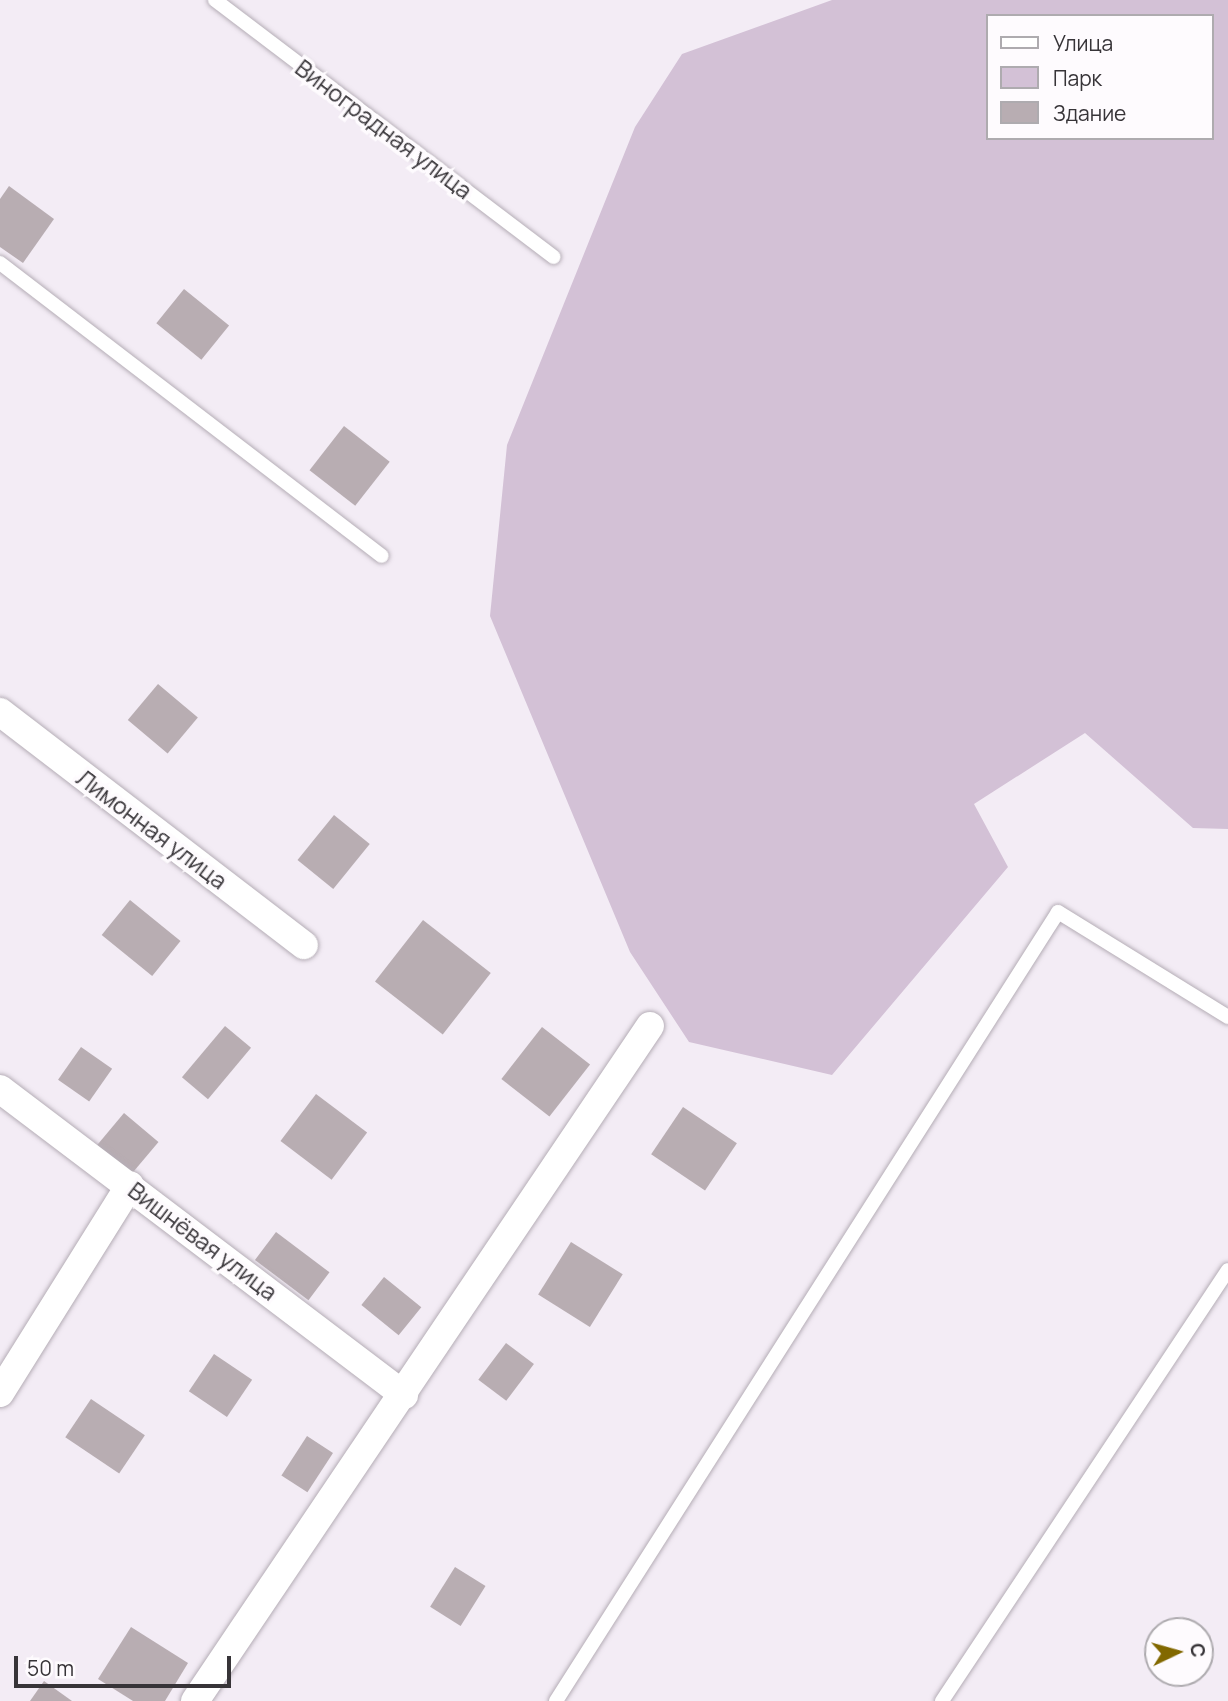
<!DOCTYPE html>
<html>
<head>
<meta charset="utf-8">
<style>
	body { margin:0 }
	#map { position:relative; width:1228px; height:1701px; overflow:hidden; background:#f3ecf5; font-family:Manrope,sans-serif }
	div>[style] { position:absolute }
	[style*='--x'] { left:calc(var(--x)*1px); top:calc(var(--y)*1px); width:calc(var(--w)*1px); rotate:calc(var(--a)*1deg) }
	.green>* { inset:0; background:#d3c1d6 }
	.building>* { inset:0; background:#b8adb2; transform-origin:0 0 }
	.roads { filter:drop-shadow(0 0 2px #b5adb6) drop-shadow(0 0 2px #b5adb6) }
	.service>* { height:14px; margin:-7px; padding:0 7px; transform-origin:7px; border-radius:7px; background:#fff }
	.minor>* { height:28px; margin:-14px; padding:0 14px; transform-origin:14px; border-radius:14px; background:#fff }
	span { translate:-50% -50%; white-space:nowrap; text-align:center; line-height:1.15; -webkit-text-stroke:7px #fefbfe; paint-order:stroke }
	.street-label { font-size:23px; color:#373438 }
	.legend { position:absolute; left:986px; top:14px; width:228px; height:126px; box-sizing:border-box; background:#fefbfe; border:2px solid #aeabaf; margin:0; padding:9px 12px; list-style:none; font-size:21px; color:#373438 }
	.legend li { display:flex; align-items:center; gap:14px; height:35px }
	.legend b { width:35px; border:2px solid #aeabaf }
	.north { position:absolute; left:1144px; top:1617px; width:70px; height:70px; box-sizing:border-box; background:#fefbfe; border:2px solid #aeabaf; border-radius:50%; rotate:85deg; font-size:19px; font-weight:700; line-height:28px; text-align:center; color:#373438 }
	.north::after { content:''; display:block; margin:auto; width:24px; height:32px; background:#826800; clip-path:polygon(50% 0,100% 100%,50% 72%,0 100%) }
	.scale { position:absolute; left:14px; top:1656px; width:217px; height:32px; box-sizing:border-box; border:4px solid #373438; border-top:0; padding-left:9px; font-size:21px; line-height:24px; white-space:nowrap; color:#373438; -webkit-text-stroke:5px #fefbfe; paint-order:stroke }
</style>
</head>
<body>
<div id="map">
	<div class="green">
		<div style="clip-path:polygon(evenodd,832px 0,1228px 0,1228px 829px,1193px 828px,1085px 733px,974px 804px,1008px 867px,832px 1075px,689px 1042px,630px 952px,490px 616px,507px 445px,635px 127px,682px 54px,832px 0,988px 16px,1212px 16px,1212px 138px,988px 138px,988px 16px)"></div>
	</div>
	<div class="building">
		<div style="clip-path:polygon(9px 186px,54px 219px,23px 263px,0 247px,0 199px)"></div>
		<div style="left:184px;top:289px;width:58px;height:44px;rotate:39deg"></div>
		<div style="left:344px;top:426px;width:58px;height:56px;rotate:38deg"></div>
		<div style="left:158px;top:684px;width:52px;height:47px;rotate:40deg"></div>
		<div style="left:334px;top:815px;width:46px;height:58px;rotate:39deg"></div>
		<div style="left:130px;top:900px;width:65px;height:45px;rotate:39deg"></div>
		<div style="left:423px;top:920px;width:86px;height:78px;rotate:38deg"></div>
		<div style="left:225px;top:1026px;width:34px;height:67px;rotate:40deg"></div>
		<div style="left:542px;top:1027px;width:61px;height:66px;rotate:38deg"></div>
		<div style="left:81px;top:1047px;width:38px;height:40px;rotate:35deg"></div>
		<div style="left:316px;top:1094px;width:64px;height:59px;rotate:37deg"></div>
		<div style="left:683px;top:1107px;width:65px;height:57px;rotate:34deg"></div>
		<div style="left:124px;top:1113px;width:45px;height:42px;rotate:40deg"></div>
		<div style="left:276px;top:1232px;width:67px;height:35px;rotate:37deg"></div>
		<div style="left:571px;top:1242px;width:61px;height:62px;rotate:32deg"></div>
		<div style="left:384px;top:1277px;width:48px;height:36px;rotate:39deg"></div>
		<div style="left:506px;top:1343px;width:35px;height:46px;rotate:37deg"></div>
		<div style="left:214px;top:1354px;width:46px;height:45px;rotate:34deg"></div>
		<div style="left:91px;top:1399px;width:65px;height:46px;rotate:34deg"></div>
		<div style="left:307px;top:1436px;width:31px;height:47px;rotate:33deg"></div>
		<div style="left:455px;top:1567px;width:36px;height:47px;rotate:32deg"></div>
		<div style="clip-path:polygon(131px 1627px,188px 1663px,165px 1701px,133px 1701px,98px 1679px)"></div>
		<div style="clip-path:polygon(44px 1681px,72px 1701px,30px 1701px)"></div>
	</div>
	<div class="roads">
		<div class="service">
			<div style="--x:215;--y:0;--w:425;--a:37.2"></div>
			<div style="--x:0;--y:263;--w:481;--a:37.5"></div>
			<div style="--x:556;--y:1701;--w:935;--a:-57.53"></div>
			<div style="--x:1058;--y:912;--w:200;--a:31.7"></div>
			<div style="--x:942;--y:1701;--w:517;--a:-56.43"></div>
		</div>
		<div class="minor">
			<div style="--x:0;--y:712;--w:383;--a:37.5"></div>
			<div style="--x:0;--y:1089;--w:507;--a:37.14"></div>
			<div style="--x:0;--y:1393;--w:245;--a:-58"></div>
			<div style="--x:195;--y:1701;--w:814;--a:-56.02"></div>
		</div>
	</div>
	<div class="street-label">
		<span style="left:384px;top:129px;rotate:37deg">Виноградная улица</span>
		<span style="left:152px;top:829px;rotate:37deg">Лимонная улица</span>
		<span style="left:203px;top:1241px;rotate:37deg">Вишнёвая улица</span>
	</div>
	<ul class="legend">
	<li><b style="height:9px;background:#fff"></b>Улица</li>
	<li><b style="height:19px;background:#d3c1d6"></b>Парк</li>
	<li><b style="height:19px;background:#b8adb2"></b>Здание</li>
	</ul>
	<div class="north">С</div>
	<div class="scale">50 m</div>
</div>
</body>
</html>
